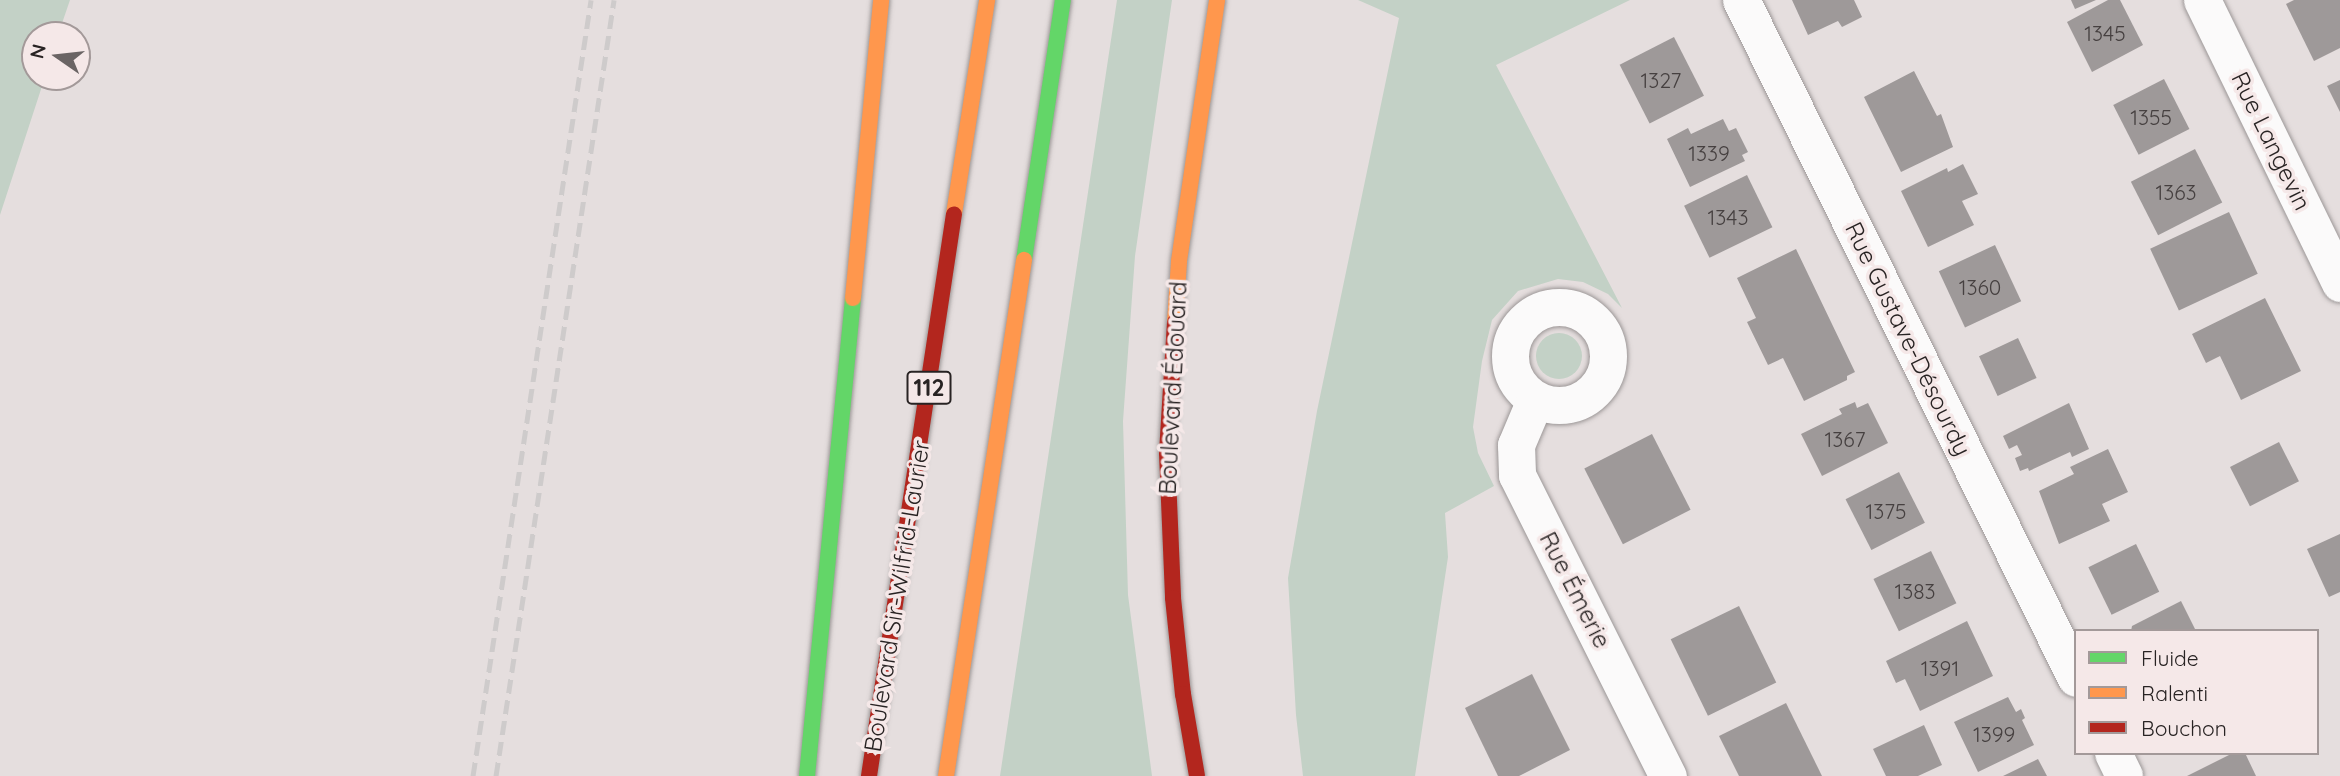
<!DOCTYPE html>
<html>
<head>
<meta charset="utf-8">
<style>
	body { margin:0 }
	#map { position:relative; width:2340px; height:776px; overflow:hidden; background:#e5dede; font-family:Quicksand,sans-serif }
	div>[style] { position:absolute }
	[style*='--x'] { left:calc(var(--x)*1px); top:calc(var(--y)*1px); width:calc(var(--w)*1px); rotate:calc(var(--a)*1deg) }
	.green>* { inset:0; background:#c3d1c6 }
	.round { border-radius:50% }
	.building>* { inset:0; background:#9e9999; transform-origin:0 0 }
	.roads { filter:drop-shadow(0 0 2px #9c9797) drop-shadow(0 0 2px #9c9797) }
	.street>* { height:37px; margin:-18.5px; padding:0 18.5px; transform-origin:18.5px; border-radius:18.5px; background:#fbfafa }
	.street>.ring { margin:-18.5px; padding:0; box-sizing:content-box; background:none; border:37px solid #fbfafa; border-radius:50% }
	.fast>* { height:16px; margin:-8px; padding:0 8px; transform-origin:8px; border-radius:8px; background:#63d668 }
	.slow>* { height:16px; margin:-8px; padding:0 8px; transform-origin:8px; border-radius:8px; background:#ff974d }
	.jam>* { height:16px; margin:-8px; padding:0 8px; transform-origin:8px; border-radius:8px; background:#b3261e }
	.rail>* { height:5px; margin-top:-2.5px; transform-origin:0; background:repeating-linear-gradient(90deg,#cecbcb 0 14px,transparent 0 21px) }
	span { translate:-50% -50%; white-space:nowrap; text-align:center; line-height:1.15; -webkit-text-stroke:7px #f5e8e8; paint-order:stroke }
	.number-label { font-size:21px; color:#464040 }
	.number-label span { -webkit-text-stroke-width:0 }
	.shield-label span { padding:2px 5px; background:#f5e8e8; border:2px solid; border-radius:5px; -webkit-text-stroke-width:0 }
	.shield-label { font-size:23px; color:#282323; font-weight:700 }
	.street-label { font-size:24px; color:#282323 }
	.legend { position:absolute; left:2074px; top:629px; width:245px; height:126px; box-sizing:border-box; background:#f5e8e8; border:2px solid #a39999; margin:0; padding:9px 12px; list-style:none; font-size:21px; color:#282323 }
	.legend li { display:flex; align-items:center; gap:14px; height:35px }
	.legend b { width:35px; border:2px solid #a39999 }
	.north { position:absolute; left:21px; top:21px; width:70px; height:70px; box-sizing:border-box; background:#f5e8e8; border:2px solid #a39999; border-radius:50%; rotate:284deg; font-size:19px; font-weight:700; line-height:28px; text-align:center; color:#282323 }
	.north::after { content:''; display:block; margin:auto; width:24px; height:32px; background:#6a6464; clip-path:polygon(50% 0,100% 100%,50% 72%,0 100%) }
</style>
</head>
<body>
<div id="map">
	<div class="green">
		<div style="clip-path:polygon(0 0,70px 0,58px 35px,35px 35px,35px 77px,45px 77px,0 215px)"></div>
		<div style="clip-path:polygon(1117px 0,1172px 0,1135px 256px,1123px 421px,1128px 595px,1152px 776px,1000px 776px)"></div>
		<div style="clip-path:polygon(1358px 0,1630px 0,1496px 65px,1622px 308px,1608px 294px,1583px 282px,1558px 279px,1518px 291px,1492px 320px,1482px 361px,1473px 427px,1478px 453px,1494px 486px,1445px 513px,1448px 557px,1415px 776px,1303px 776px,1296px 715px,1288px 578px,1317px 411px,1399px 18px)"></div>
		<div class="round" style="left:1536px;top:333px;width:46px;height:46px"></div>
	</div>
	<div class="building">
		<div style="clip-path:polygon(1792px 0,1854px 0,1862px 17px,1842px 27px,1838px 21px,1808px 35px)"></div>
		<div style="clip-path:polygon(2071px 0,2096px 0,2075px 9px)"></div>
		<div style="clip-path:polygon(2108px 0,2120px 0,2143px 45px,2092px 72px,2067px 22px)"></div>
		<div style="clip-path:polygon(2294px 0,2340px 0,2340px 48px,2314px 61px,2286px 4px)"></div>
		<div style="left:1674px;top:37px;width:66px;height:61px;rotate:63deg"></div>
		<div style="clip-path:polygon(1914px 71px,1937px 116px,1941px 114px,1953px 147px,1901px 172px,1864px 97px)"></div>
		<div style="left:2164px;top:79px;width:56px;height:57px;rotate:63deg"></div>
		<div style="clip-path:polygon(2340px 80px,2340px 112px,2327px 86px)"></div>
		<div style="clip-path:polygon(1723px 119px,1729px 131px,1736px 128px,1748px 152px,1742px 155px,1745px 161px,1690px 187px,1667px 139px,1688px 128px,1691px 134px)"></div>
		<div style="left:2195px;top:149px;width:60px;height:72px;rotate:63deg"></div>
		<div style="clip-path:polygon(1963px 164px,1978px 194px,1962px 201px,1974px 225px,1928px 247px,1901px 191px,1947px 168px,1948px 172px)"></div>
		<div style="left:1747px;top:175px;width:58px;height:70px;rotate:64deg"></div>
		<div style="left:2229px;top:212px;width:68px;height:87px;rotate:65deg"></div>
		<div style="left:1995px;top:245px;width:62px;height:62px;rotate:65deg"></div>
		<div style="clip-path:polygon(1796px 249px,1855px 372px,1847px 376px,1847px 380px,1804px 401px,1783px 358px,1768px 365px,1747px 322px,1756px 318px,1737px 278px)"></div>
		<div style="clip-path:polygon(2265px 298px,2301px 371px,2241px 400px,2220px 356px,2206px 363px,2192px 334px)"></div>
		<div style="left:2018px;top:338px;width:44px;height:43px;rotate:65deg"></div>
		<div style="clip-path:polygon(1855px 402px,1857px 408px,1868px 403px,1888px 443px,1822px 476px,1801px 434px,1842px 414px,1839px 409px)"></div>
		<div style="clip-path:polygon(2069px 403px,2089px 449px,2072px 457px,2070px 452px,2029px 471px,2028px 468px,2020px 471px,2015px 458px,2022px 455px,2017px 445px,2009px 449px,2003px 436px)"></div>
		<div style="left:1652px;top:434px;width:85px;height:76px;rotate:63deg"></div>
		<div style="left:2279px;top:442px;width:44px;height:55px;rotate:63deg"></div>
		<div style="clip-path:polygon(2108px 449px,2128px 492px,2102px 504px,2110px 521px,2059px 544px,2039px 491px,2074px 474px,2070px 467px)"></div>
		<div style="left:1899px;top:472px;width:57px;height:60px;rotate:63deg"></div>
		<div style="clip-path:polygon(2340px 534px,2340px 592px,2329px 597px,2307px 549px)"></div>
		<div style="left:2136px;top:544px;width:53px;height:53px;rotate:64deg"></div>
		<div style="left:1931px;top:551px;width:58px;height:64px;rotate:64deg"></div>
		<div style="clip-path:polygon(2181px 601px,2196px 631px,2131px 631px,2132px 626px)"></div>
		<div style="left:1739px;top:606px;width:85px;height:76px;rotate:64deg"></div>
		<div style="clip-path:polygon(1967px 621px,1993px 676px,1920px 711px,1905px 679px,1896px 683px,1886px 661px)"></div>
		<div style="clip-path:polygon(1532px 674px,1570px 750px,1519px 776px,1498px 776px,1465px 708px)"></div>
		<div style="clip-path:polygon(2008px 697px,2016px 712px,2021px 709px,2025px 718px,2022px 720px,2034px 745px,1978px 772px,1954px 722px)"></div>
		<div style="clip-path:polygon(1786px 703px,1822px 776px,1739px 776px,1719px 736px)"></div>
		<div style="clip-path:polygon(1924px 725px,1942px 765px,1918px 776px,1886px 776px,1873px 749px)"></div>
		<div style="clip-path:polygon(2233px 753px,2245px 753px,2256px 776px,2187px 776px)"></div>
		<div style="clip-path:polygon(2038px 759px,2047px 776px,2003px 776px)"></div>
	</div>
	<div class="roads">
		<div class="street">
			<div style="--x:1741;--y:0;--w:756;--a:63.71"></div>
			<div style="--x:2202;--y:0;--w:315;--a:64"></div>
			<div class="ring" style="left:1510px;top:307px;width:61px;height:61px"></div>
			<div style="--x:1535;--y:400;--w:49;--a:112.9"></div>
			<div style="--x:1516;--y:445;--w:30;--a:88"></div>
			<div style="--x:1517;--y:475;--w:337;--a:63.4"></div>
			<div style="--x:2113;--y:753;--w:25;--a:64"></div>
		</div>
		<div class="fast">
			<div style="--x:1024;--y:260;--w:263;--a:-81.5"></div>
			<div style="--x:807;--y:776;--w:480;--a:-84.5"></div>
		</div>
		<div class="slow">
			<div style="--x:954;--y:214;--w:217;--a:-81.2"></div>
			<div style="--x:853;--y:298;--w:299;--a:-84.6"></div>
			<div style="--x:1175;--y:322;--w:61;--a:-86.2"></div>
			<div style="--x:1179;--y:261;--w:264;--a:-81.7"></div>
			<div style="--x:946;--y:776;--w:522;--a:-81.4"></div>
		</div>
		<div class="jam">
			<div style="--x:1175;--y:322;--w:131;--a:93.5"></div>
			<div style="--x:1167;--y:453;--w:145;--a:87.6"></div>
			<div style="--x:1173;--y:598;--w:97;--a:84.1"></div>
			<div style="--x:1183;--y:694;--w:83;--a:80.3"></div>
			<div style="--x:869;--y:776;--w:568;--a:-81.4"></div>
		</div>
	</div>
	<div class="rail">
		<div style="--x:473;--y:776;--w:785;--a:-81.35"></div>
		<div style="--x:496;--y:776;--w:785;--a:-81.35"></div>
	</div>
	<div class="number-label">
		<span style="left:2105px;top:33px">1345</span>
		<span style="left:1661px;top:80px">1327</span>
		<span style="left:2151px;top:117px">1355</span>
		<span style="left:1709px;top:153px">1339</span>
		<span style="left:2176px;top:192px">1363</span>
		<span style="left:1728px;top:217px">1343</span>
		<span style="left:1980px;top:287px">1360</span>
		<span style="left:1845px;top:439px">1367</span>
		<span style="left:1886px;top:511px">1375</span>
		<span style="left:1915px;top:591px">1383</span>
		<span style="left:1940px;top:668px">1391</span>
		<span style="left:1994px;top:734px">1399</span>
	</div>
	<div class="shield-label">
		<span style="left:929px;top:388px">112</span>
	</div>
	<div class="street-label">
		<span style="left:2271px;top:141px;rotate:64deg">Rue Langevin</span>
		<span style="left:1908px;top:339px;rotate:64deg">Rue Gustave-Désourdy</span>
		<span style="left:1173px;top:388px;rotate:-87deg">Boulevard Édouard</span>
		<span style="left:1575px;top:590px;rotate:63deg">Rue Émerie</span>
		<span style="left:897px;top:596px;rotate:-81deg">Boulevard Sir-Wilfrid-Laurier</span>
	</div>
	<ul class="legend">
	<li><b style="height:9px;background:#63d668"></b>Fluide</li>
	<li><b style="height:9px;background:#ff974d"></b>Ralenti</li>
	<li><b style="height:9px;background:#b3261e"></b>Bouchon</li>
	</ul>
	<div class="north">N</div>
</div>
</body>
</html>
